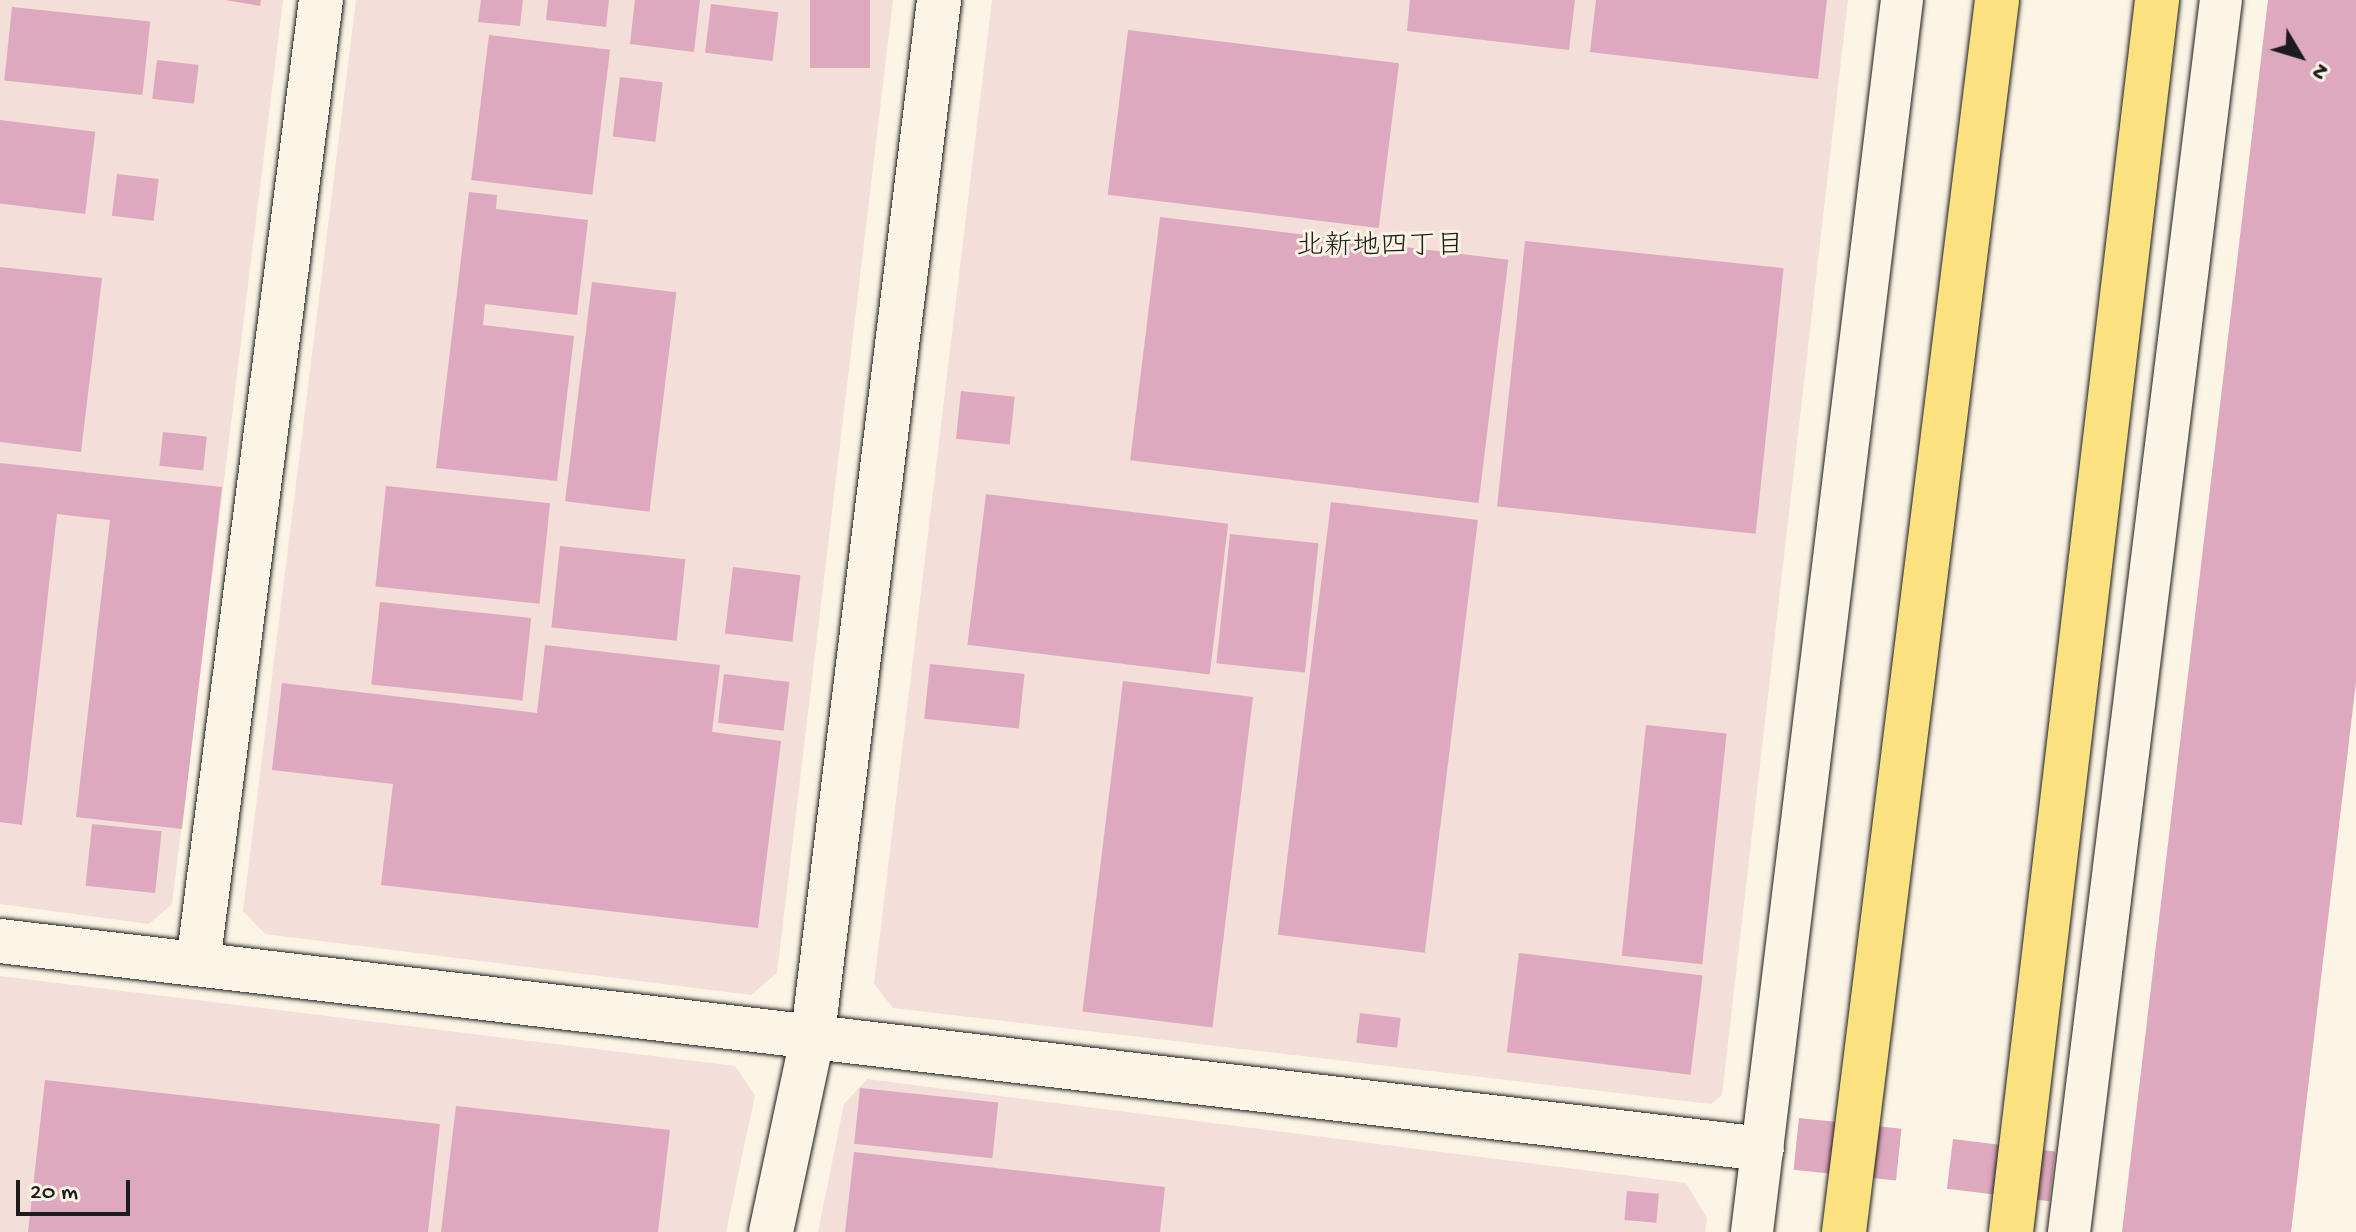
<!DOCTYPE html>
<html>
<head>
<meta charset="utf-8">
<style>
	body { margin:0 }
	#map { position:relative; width:2356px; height:1232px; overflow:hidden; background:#fcf5e5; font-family:"Gochi Hand","Klee One",sans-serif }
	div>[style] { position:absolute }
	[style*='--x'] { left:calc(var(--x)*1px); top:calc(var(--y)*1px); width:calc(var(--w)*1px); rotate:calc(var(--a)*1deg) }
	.built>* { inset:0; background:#f3ded9 }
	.building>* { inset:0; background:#dea8be; transform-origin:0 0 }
	.roads { filter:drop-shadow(0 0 2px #1c1c1c) drop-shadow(0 0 2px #1c1c1c) }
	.street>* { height:42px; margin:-21px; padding:0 21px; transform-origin:21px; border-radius:21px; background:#fcf5e5 }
	.secondary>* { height:44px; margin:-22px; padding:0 22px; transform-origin:22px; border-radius:22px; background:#fcf5e5 }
	.highway>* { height:44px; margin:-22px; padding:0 22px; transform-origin:22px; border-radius:22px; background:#fbe180 }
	span { translate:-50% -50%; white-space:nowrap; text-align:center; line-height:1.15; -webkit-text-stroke:6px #fcf5e5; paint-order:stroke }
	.neighbourhood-label { font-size:28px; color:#1c1c1c }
	.north { position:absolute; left:2260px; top:16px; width:80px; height:80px; -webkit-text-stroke:6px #fcf5e5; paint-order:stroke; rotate:128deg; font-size:22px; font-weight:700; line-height:32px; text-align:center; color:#1c1c1c }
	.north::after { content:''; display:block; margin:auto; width:28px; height:36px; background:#1c1c1c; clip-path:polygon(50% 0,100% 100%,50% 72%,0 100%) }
	.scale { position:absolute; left:16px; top:1180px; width:114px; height:36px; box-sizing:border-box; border:4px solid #1c1c1c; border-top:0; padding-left:10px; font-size:24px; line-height:28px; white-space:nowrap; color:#1c1c1c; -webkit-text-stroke:6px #fcf5e5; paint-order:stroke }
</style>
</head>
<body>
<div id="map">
	<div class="built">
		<div style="clip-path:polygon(0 0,283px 0,172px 904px,149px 924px,0 904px)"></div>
		<div style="clip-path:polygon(356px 0,893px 0,777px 973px,751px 995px,265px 934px,243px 911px)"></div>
		<div style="clip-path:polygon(992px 0,1848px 0,1722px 1095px,1711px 1104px,893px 1008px,874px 984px)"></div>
		<div style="clip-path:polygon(0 976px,735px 1066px,755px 1095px,726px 1232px,0 1232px)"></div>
		<div style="clip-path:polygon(867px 1079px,1686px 1183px,1707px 1218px,1705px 1232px,818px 1232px,844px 1104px)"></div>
	</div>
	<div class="building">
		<div style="clip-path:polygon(225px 0,261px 0,260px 6px)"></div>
		<div style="clip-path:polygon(481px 0,523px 0,520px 26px,478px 22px)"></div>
		<div style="clip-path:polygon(548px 0,609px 0,606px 27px,546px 20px)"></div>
		<div style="clip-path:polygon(635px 0,700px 0,694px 52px,630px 44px)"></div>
		<div style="left:810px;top:0;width:60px;height:68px"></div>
		<div style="clip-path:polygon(1410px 0,1575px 0,1569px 50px,1407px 31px)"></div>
		<div style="clip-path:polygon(1596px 0,1827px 0,1818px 79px,1590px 52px)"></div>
		<div style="clip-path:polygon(2268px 0,2356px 0,2356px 682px,2291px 1232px,2122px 1232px)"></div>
		<div style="left:711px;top:4px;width:68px;height:49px;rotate:7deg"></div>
		<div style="left:12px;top:7px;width:139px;height:74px;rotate:6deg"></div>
		<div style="left:1128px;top:30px;width:273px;height:166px;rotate:7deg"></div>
		<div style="left:489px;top:35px;width:122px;height:146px;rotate:7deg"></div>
		<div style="left:157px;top:60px;width:42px;height:39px;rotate:7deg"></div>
		<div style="left:620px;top:77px;width:43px;height:60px;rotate:7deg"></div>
		<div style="left:0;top:120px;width:96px;height:83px;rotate:7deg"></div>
		<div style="left:117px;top:174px;width:42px;height:42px;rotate:7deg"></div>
		<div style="clip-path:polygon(469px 192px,497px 195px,496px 209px,588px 220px,577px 315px,485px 304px,483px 325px,574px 336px,557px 481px,436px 468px)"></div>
		<div style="left:1160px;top:217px;width:351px;height:245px;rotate:7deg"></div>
		<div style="left:1525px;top:241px;width:260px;height:267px;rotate:6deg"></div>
		<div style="clip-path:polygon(0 267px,102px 278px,81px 452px,0 442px)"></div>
		<div style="left:592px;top:282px;width:85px;height:221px;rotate:7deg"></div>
		<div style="left:961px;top:391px;width:54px;height:48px;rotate:6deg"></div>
		<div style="left:163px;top:432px;width:44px;height:34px;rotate:6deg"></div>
		<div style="clip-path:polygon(0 463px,222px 487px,182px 829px,76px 817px,110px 520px,57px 514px,22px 825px,0 822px)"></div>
		<div style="left:386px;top:486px;width:165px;height:101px;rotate:6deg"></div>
		<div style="left:986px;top:494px;width:244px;height:152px;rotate:7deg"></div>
		<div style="left:1331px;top:502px;width:148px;height:436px;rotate:7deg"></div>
		<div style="left:1230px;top:534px;width:89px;height:130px;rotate:6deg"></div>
		<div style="left:560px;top:546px;width:126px;height:82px;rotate:6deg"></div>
		<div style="left:733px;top:567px;width:68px;height:67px;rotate:7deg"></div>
		<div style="left:380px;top:602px;width:152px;height:83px;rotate:6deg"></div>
		<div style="clip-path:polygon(545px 645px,720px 665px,712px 732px,781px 741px,758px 928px,381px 885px,393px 784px,272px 770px,282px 683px,537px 713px)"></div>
		<div style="left:930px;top:664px;width:95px;height:55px;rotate:6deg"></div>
		<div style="left:724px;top:674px;width:66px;height:49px;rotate:7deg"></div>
		<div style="left:1123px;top:681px;width:131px;height:333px;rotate:7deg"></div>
		<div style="left:1646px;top:725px;width:81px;height:232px;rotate:6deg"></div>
		<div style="left:92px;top:824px;width:70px;height:62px;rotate:6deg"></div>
		<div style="left:1519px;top:953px;width:185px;height:100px;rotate:7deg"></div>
		<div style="left:1360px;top:1013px;width:41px;height:30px;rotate:7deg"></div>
		<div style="clip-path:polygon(45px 1080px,440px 1124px,428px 1232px,28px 1232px)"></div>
		<div style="left:860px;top:1088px;width:139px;height:56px;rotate:6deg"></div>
		<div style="clip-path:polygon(456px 1106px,670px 1130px,658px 1232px,441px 1232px)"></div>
		<div style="left:1799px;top:1118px;width:103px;height:52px;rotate:6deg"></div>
		<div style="left:1953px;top:1139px;width:103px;height:50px;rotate:7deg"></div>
		<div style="clip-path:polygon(854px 1152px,1165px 1187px,1160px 1232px,845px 1232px)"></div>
		<div style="left:1627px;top:1191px;width:32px;height:29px;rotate:5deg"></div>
	</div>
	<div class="roads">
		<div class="street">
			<div style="--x:1752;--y:1232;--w:1241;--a:-83.06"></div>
			<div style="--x:2069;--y:1232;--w:1241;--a:-82.97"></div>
		</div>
		<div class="secondary">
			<div style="--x:0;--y:941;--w:1774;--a:6.73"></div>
			<div style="--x:198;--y:964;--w:972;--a:-82.73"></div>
			<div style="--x:771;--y:1232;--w:202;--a:-78"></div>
			<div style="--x:813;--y:1034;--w:1042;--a:-83.05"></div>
		</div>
		<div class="highway">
			<div style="--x:1844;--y:1232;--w:1241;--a:-82.92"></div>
			<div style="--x:2011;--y:1232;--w:1241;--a:-83.24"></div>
		</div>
	</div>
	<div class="neighbourhood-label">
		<span style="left:1380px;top:248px">北新地四丁目</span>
	</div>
	<div class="north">N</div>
	<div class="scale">20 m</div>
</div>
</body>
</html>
